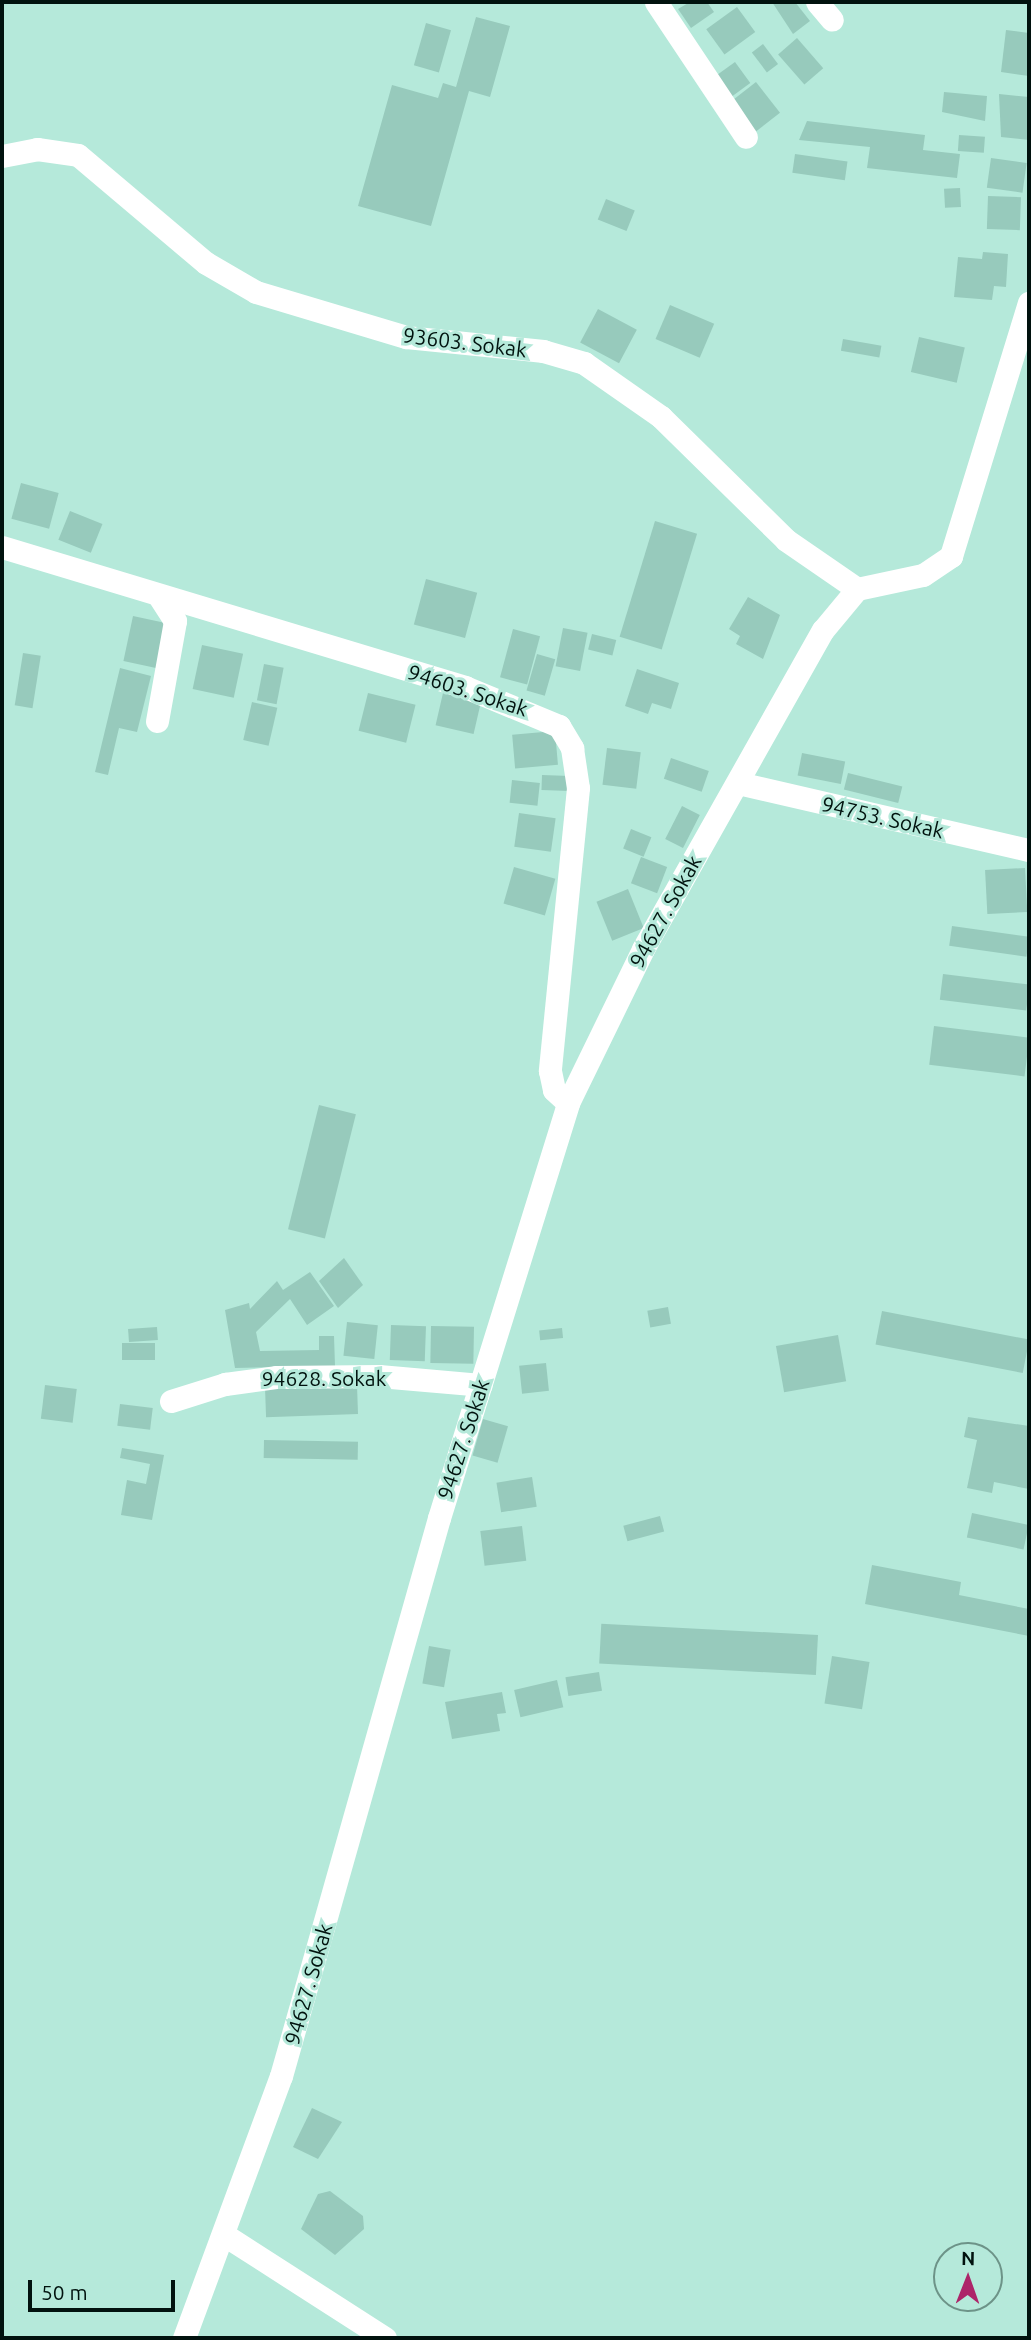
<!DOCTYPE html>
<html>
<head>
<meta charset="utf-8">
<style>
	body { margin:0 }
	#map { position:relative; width:1031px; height:2340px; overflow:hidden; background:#b5e9da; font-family:Ubuntu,sans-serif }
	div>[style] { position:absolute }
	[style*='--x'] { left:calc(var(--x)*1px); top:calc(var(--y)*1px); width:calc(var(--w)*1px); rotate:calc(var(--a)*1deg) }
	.building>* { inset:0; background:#97cabc; transform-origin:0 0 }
	.street>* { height:23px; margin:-11.5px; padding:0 11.5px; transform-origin:11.5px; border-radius:11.5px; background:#fff }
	span { translate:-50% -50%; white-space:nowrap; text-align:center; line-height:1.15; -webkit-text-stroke:6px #b5e9da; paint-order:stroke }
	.street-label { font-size:21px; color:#01120e }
	.frame { position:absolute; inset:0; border:4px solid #01120e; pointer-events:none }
	.north { position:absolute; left:933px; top:2242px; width:70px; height:70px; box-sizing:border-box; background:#b5e9da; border:2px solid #6d9388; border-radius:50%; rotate:1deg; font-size:19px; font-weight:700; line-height:28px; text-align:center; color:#01120e }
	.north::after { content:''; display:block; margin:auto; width:24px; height:32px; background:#ad2569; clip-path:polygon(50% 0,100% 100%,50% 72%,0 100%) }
	.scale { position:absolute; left:28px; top:2280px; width:147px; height:32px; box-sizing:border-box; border:4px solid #01120e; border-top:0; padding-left:9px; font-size:21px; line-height:24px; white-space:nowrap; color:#01120e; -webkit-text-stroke:5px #b5e9da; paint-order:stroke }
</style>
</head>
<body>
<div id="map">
	<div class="building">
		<div style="clip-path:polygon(690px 2px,707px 2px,714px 12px,691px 28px,678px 9px)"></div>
		<div style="clip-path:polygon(772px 2px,795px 2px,810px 21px,793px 34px)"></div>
		<div style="left:737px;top:7px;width:31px;height:38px;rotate:54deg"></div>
		<div style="clip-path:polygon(476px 17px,510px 26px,490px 97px,469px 91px,431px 226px,358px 206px,392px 85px,438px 98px,443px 83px,456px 87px)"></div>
		<div style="left:426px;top:23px;width:26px;height:44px;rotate:16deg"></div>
		<div style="clip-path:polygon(1006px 30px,1029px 33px,1029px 76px,1001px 72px)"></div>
		<div style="left:797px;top:38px;width:40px;height:25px;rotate:49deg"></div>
		<div style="left:763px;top:44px;width:25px;height:14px;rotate:53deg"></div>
		<div style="left:735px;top:62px;width:26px;height:27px;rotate:54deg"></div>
		<div style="left:756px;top:82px;width:39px;height:33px;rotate:52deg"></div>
		<div style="clip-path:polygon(944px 92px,987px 96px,985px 121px,942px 112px)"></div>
		<div style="clip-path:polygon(999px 94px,1029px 97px,1029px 140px,1001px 137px)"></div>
		<div style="clip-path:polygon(807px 121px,925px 135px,923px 150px,960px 154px,957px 178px,867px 168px,870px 147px,799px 140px)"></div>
		<div style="left:959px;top:135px;width:26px;height:16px;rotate:4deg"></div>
		<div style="left:795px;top:154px;width:53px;height:19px;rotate:8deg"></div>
		<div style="left:991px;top:158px;width:36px;height:30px;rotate:8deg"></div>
		<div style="left:960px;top:188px;width:19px;height:16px;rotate:87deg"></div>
		<div style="left:988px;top:196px;width:33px;height:33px;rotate:2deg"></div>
		<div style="left:606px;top:199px;width:31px;height:22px;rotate:22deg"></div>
		<div style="clip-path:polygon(983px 252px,1008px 254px,1006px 287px,994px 286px,992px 300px,954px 297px,958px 257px,982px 259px)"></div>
		<div style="left:670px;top:305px;width:48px;height:37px;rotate:23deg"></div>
		<div style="left:598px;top:309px;width:44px;height:38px;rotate:28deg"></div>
		<div style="left:919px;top:337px;width:47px;height:36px;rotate:13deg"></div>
		<div style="left:843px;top:339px;width:39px;height:12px;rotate:10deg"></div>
		<div style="left:21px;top:483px;width:39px;height:37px;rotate:15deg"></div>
		<div style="left:70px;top:511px;width:35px;height:31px;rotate:22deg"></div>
		<div style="left:655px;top:521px;width:44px;height:121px;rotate:17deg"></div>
		<div style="left:426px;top:579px;width:53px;height:47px;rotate:15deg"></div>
		<div style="clip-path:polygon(748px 597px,780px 615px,763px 659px,736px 644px,740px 636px,729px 629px)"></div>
		<div style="left:133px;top:616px;width:38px;height:46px;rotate:12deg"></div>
		<div style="left:563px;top:628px;width:25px;height:39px;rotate:11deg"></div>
		<div style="left:513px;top:629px;width:28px;height:50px;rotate:15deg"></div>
		<div style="left:592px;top:634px;width:25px;height:16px;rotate:14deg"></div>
		<div style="left:202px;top:645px;width:42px;height:45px;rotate:12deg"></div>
		<div style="left:23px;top:653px;width:18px;height:53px;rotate:9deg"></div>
		<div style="left:537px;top:654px;width:19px;height:38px;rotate:16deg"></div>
		<div style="left:264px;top:664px;width:20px;height:37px;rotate:11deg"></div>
		<div style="clip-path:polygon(120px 668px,151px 676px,137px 732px,119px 728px,108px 775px,95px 772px)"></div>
		<div style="clip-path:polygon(637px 669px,679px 683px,671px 709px,652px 703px,648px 714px,625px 706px)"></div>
		<div style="left:368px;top:693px;width:49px;height:39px;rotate:14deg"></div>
		<div style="left:443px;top:693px;width:39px;height:33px;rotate:13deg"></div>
		<div style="left:252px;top:702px;width:26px;height:39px;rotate:13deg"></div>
		<div style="left:555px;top:731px;width:34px;height:43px;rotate:85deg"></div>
		<div style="left:607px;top:748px;width:34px;height:37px;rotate:7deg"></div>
		<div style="left:802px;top:753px;width:44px;height:23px;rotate:11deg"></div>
		<div style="left:671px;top:758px;width:40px;height:22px;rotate:19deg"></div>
		<div style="left:848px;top:773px;width:56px;height:17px;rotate:14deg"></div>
		<div style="left:542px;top:775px;width:28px;height:15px;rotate:2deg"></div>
		<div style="left:512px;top:780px;width:28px;height:23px;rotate:6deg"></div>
		<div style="left:682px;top:806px;width:20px;height:37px;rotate:27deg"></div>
		<div style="left:519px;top:813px;width:37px;height:34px;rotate:8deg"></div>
		<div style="left:631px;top:829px;width:22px;height:21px;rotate:22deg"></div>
		<div style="left:641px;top:857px;width:28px;height:28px;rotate:21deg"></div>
		<div style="left:514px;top:867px;width:43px;height:38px;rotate:16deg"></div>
		<div style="left:1025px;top:868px;width:44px;height:40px;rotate:87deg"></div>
		<div style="left:628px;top:889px;width:42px;height:34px;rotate:68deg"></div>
		<div style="left:952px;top:926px;width:78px;height:20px;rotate:8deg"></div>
		<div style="left:943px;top:974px;width:87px;height:26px;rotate:7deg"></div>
		<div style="left:934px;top:1026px;width:96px;height:39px;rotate:7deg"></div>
		<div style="left:319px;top:1105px;width:38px;height:128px;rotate:14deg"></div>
		<div style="clip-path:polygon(344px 1258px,363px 1285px,338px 1308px,319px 1281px)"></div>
		<div style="clip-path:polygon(310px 1272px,334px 1306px,307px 1325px,290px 1299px,256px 1332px,260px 1351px,319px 1350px,319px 1336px,334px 1336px,335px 1366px,235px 1368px,225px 1310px,249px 1303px,250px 1309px,277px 1281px,283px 1290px)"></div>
		<div style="left:668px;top:1307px;width:17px;height:21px;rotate:80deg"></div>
		<div style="left:882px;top:1311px;width:150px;height:34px;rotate:11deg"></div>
		<div style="left:347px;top:1322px;width:31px;height:34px;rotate:6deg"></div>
		<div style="left:391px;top:1325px;width:35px;height:35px;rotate:2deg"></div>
		<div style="left:431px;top:1326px;width:43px;height:37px;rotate:1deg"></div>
		<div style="left:157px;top:1327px;width:13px;height:29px;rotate:86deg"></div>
		<div style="left:562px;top:1328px;width:10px;height:23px;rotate:84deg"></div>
		<div style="left:838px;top:1335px;width:47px;height:63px;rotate:80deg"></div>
		<div style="left:122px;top:1343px;width:33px;height:17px"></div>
		<div style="left:546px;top:1363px;width:28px;height:27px;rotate:84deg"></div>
		<div style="left:45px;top:1385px;width:32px;height:34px;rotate:7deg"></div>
		<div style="left:357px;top:1385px;width:29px;height:92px;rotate:88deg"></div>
		<div style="left:120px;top:1404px;width:33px;height:22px;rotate:7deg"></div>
		<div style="clip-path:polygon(968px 1417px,1029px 1426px,1029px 1489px,994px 1482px,992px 1493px,967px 1488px,977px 1440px,964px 1437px)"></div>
		<div style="left:483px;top:1419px;width:26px;height:38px;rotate:16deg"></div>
		<div style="left:264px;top:1440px;width:94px;height:18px;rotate:1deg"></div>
		<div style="clip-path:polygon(122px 1448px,164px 1455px,152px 1520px,121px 1515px,127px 1480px,146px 1484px,150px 1464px,120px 1458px)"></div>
		<div style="left:532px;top:1477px;width:30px;height:36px;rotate:81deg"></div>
		<div style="left:972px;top:1513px;width:58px;height:25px;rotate:12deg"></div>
		<div style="left:660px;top:1516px;width:16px;height:38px;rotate:75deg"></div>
		<div style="left:522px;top:1526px;width:35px;height:42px;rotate:83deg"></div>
		<div style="clip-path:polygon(872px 1565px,961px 1582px,959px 1595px,1029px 1609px,1029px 1636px,865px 1604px)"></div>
		<div style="left:818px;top:1635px;width:40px;height:217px;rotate:93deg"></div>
		<div style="left:429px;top:1646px;width:22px;height:38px;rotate:10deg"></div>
		<div style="left:832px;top:1656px;width:38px;height:48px;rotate:9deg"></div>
		<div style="left:599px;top:1672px;width:19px;height:34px;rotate:81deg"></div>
		<div style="left:557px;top:1680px;width:28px;height:44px;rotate:77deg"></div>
		<div style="clip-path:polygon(502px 1692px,506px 1713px,497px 1714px,500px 1731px,452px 1739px,445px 1702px)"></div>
		<div style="clip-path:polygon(312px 2108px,342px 2122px,318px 2159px,293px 2147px)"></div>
		<div style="clip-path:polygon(330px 2191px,363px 2216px,364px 2229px,335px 2255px,301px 2229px,318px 2194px)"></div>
	</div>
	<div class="street">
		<div style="--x:656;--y:2;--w:162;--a:56.3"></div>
		<div style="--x:817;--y:2;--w:23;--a:50"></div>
		<div style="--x:2;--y:156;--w:36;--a:-11"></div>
		<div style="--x:37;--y:149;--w:41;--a:8.3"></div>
		<div style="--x:78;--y:155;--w:167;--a:40.2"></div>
		<div style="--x:206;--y:263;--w:58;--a:30.1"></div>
		<div style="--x:256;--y:292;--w:157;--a:16.7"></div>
		<div style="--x:406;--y:337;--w:138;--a:5.8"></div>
		<div style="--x:543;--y:351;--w:43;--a:16.3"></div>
		<div style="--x:584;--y:363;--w:94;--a:35"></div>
		<div style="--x:661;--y:417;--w:175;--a:44.5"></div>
		<div style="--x:786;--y:540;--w:86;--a:34.6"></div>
		<div style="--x:2;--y:547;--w:484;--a:16.8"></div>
		<div style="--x:465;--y:687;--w:102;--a:22.5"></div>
		<div style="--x:559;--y:726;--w:26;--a:59"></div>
		<div style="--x:572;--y:748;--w:40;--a:81.5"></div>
		<div style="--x:578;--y:788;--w:284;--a:95.7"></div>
		<div style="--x:550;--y:1071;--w:19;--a:78"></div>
		<div style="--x:554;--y:1090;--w:19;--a:43"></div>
		<div style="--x:157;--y:721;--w:102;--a:-79.8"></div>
		<div style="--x:175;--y:621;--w:30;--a:-123"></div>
		<div style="--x:738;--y:783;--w:299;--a:13"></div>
		<div style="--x:171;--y:1401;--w:57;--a:-17.5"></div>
		<div style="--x:225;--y:1384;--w:51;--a:-7.8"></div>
		<div style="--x:276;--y:1377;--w:103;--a:-0.6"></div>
		<div style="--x:379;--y:1376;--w:102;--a:5"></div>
		<div style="--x:226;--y:2236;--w:189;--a:32.7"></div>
		<div style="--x:184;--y:2338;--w:279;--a:-69.7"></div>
		<div style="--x:281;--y:2076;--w:580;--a:-74.19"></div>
		<div style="--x:439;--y:1518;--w:435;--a:-72.7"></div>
		<div style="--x:568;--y:1103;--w:171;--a:-64"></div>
		<div style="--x:643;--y:949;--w:366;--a:-60.6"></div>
		<div style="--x:823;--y:630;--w:53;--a:-50.3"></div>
		<div style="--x:857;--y:589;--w:67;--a:-12"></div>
		<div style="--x:923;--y:575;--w:34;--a:-34"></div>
		<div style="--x:951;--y:556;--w:265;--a:-72.9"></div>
	</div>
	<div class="street-label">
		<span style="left:465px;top:342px;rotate:7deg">93603. Sokak</span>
		<span style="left:468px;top:690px;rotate:18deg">94603. Sokak</span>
		<span style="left:883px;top:817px;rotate:13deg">94753. Sokak</span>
		<span style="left:665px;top:911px;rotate:-61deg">94627. Sokak</span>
		<span style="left:324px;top:1378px">94628. Sokak</span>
		<span style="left:463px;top:1439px;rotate:-72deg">94627. Sokak</span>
		<span style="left:308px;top:1984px;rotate:-74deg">94627. Sokak</span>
	</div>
	<div class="frame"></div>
	<div class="north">N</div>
	<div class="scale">50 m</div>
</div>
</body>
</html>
